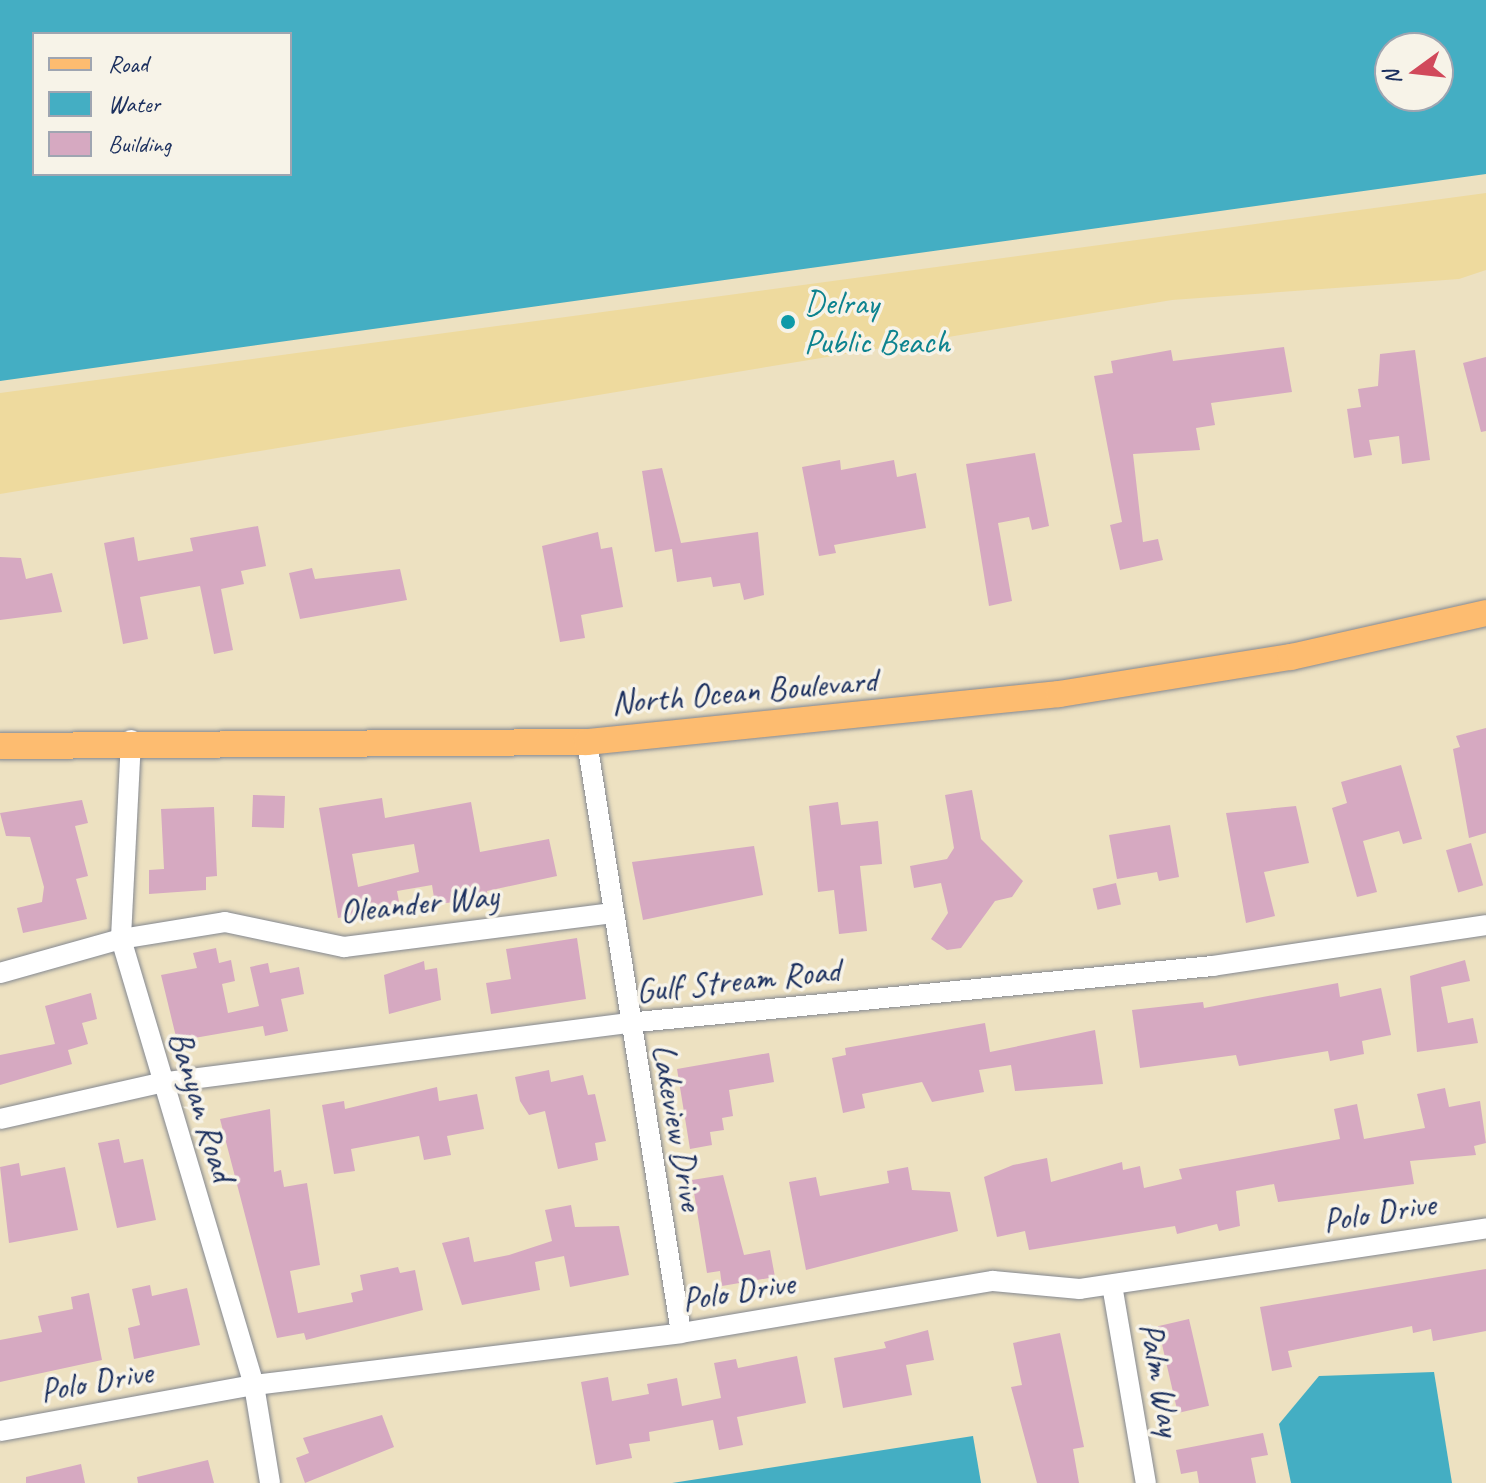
<!DOCTYPE html>
<html>
<head>
<meta charset="utf-8">
<style>
	body { margin:0 }
	#map { position:relative; width:1486px; height:1483px; overflow:hidden; background:#ede1c1; font-family:Caveat,sans-serif }
	div>[style] { position:absolute }
	[style*='--x'] { left:calc(var(--x)*1px); top:calc(var(--y)*1px); width:calc(var(--w)*1px); rotate:calc(var(--a)*1deg) }
	.sand>* { inset:0; background:#eeda9e }
	.water>* { inset:0; background:#44aec3 }
	.building>* { inset:0; background:#d6a9c1; transform-origin:0 0 }
	.roads { filter:drop-shadow(0 0 2px #848890) drop-shadow(0 0 2px #848890) }
	.minor>* { height:20px; margin:-10px; padding:0 10px; transform-origin:10px; border-radius:10px; background:#fff }
	.major>* { height:26px; margin:-13px; padding:0 13px; transform-origin:13px; border-radius:13px; background:#fdbc70 }
	.dots>* { width:22px; height:22px; translate:-50% -50%; box-sizing:border-box; border:4px solid #f7f3e8; border-radius:50% }
	span { translate:-50% -50%; white-space:nowrap; text-align:center; line-height:1.15; -webkit-text-stroke:7px #f7f3e8; paint-order:stroke }
	.culture-label { font-size:34px; color:#0d838f }
	.left { translate:0 -50%; text-align:left }
	.street-label { font-size:34px; color:#1b2f5e }
	.legend { position:absolute; left:32px; top:32px; width:260px; height:144px; box-sizing:border-box; background:#f7f3e8; border:2px solid #9fa5b1; margin:0; padding:10px 14px; list-style:none; font-size:24px; color:#1b2f5e }
	.legend li { display:flex; align-items:center; gap:16px; height:40px }
	.legend b { width:40px; border:2px solid #9fa5b1 }
	.north { position:absolute; left:1374px; top:32px; width:80px; height:80px; box-sizing:border-box; background:#f7f3e8; border:2px solid #9fa5b1; border-radius:50%; rotate:255deg; font-size:22px; font-weight:700; line-height:32px; text-align:center; color:#1b2f5e }
	.north::after { content:''; display:block; margin:auto; width:28px; height:36px; background:#d1495b; clip-path:polygon(50% 0,100% 100%,50% 72%,0 100%) }
</style>
</head>
<body>
<div id="map">
	<div class="sand">
		<div style="clip-path:polygon(1486px 193px,1486px 270px,1459px 279px,1172px 300px,0 494px,0 393px)"></div>
	</div>
	<div class="water">
		<div style="clip-path:polygon(evenodd,0 0,1486px 0,1486px 174px,0 381px,0 0,34px 34px,290px 34px,290px 174px,34px 174px,34px 34px,0 0,1390px 48px,1438px 48px,1438px 96px,1390px 96px,1390px 48px)"></div>
		<div style="clip-path:polygon(1434px 1372px,1452px 1483px,1291px 1483px,1279px 1424px,1319px 1376px)"></div>
		<div style="clip-path:polygon(973px 1436px,981px 1483px,672px 1483px)"></div>
	</div>
	<div class="building">
		<div style="clip-path:polygon(1284px 347px,1292px 392px,1211px 403px,1215px 425px,1196px 428px,1200px 450px,1133px 454px,1143px 542px,1158px 539px,1163px 560px,1120px 570px,1110px 525px,1122px 522px,1094px 376px,1113px 373px,1111px 361px,1171px 350px,1173px 361px)"></div>
		<div style="clip-path:polygon(1415px 350px,1430px 460px,1402px 464px,1399px 436px,1369px 440px,1372px 455px,1354px 458px,1347px 409px,1361px 407px,1358px 389px,1378px 386px,1380px 354px)"></div>
		<div style="clip-path:polygon(1486px 357px,1486px 431px,1481px 432px,1463px 363px)"></div>
		<div style="clip-path:polygon(1035px 453px,1049px 526px,1032px 530px,1029px 517px,998px 523px,1012px 601px,989px 606px,966px 464px)"></div>
		<div style="clip-path:polygon(840px 460px,841px 470px,894px 460px,897px 477px,916px 473px,926px 528px,834px 545px,836px 553px,819px 556px,802px 467px)"></div>
		<div style="clip-path:polygon(662px 468px,681px 543px,758px 532px,764px 595px,744px 600px,740px 583px,713px 587px,711px 577px,677px 582px,672px 549px,655px 552px,642px 471px)"></div>
		<div style="clip-path:polygon(258px 526px,266px 566px,241px 571px,244px 584px,221px 589px,233px 650px,214px 654px,200px 586px,140px 597px,148px 639px,123px 644px,104px 543px,134px 537px,138px 561px,193px 551px,190px 538px)"></div>
		<div style="clip-path:polygon(598px 532px,601px 549px,612px 547px,623px 607px,581px 615px,585px 638px,560px 642px,542px 546px)"></div>
		<div style="clip-path:polygon(0 557px,21px 558px,26px 579px,52px 573px,62px 612px,0 620px)"></div>
		<div style="clip-path:polygon(312px 568px,315px 579px,400px 569px,407px 600px,300px 619px,289px 573px)"></div>
		<div style="clip-path:polygon(1486px 728px,1486px 833px,1469px 838px,1453px 749px,1460px 747px,1456px 736px)"></div>
		<div style="clip-path:polygon(1401px 765px,1422px 839px,1403px 844px,1399px 831px,1363px 841px,1377px 892px,1357px 897px,1332px 808px,1347px 803px,1341px 782px)"></div>
		<div style="clip-path:polygon(972px 790px,981px 839px,1023px 881px,1012px 897px,995px 901px,961px 948px,947px 950px,931px 939px,948px 913px,941px 883px,914px 888px,910px 866px,947px 859px,954px 848px,945px 795px)"></div>
		<div style="left:253px;top:795px;width:32px;height:32px;rotate:2deg"></div>
		<div style="clip-path:polygon(evenodd,382px 798px,385px 818px,471px 802px,480px 852px,549px 839px,557px 876px,487px 891px,488px 899px,435px 904px,432px 885px,397px 891px,400px 907px,338px 918px,319px 808px,382px 798px,414px 844px,419px 872px,358px 887px,352px 854px,414px 844px)"></div>
		<div style="clip-path:polygon(82px 800px,88px 823px,75px 826px,88px 876px,76px 879px,87px 919px,23px 933px,17px 908px,42px 902px,44px 887px,30px 837px,6px 836px,0 813px)"></div>
		<div style="clip-path:polygon(838px 802px,841px 825px,878px 821px,882px 864px,860px 866px,867px 931px,839px 934px,834px 890px,818px 892px,809px 806px)"></div>
		<div style="clip-path:polygon(1296px 806px,1309px 863px,1264px 872px,1275px 916px,1246px 923px,1226px 813px)"></div>
		<div style="clip-path:polygon(214px 807px,217px 876px,206px 877px,206px 890px,149px 894px,149px 870px,164px 869px,161px 809px)"></div>
		<div style="clip-path:polygon(1170px 825px,1179px 877px,1159px 881px,1157px 872px,1117px 879px,1109px 835px)"></div>
		<div style="left:1471px;top:843px;width:44px;height:26px;rotate:74deg"></div>
		<div style="clip-path:polygon(754px 846px,763px 895px,643px 920px,632px 862px)"></div>
		<div style="left:1116px;top:883px;width:22px;height:24px;rotate:77deg"></div>
		<div style="clip-path:polygon(577px 938px,586px 999px,491px 1014px,486px 983px,511px 979px,506px 949px)"></div>
		<div style="clip-path:polygon(216px 948px,219px 963px,231px 960px,235px 981px,222px 984px,228px 1013px,259px 1006px,250px 967px,268px 963px,270px 973px,299px 967px,304px 994px,281px 999px,288px 1031px,265px 1036px,263px 1026px,177px 1041px,161px 975px,197px 968px,193px 953px)"></div>
		<div style="clip-path:polygon(1465px 960px,1470px 981px,1441px 987px,1448px 1023px,1473px 1018px,1478px 1043px,1417px 1052px,1410px 976px)"></div>
		<div style="clip-path:polygon(424px 961px,425px 970px,437px 968px,441px 1000px,389px 1014px,384px 975px)"></div>
		<div style="clip-path:polygon(1338px 983px,1340px 997px,1381px 988px,1391px 1035px,1362px 1041px,1364px 1054px,1330px 1061px,1328px 1051px,1239px 1066px,1236px 1055px,1140px 1068px,1132px 1010px,1203px 1002px,1204px 1008px)"></div>
		<div style="clip-path:polygon(91px 993px,97px 1019px,82px 1023px,88px 1044px,68px 1050px,72px 1064px,0 1085px,0 1055px,55px 1044px,45px 1006px)"></div>
		<div style="clip-path:polygon(985px 1023px,990px 1052px,1095px 1030px,1103px 1084px,1015px 1091px,1011px 1065px,979px 1070px,984px 1092px,932px 1102px,922px 1082px,862px 1094px,865px 1108px,843px 1113px,832px 1058px,846px 1055px,845px 1048px)"></div>
		<div style="clip-path:polygon(769px 1053px,774px 1082px,729px 1090px,733px 1116px,722px 1118px,724px 1130px,710px 1132px,712px 1145px,690px 1149px,677px 1069px)"></div>
		<div style="clip-path:polygon(549px 1070px,551px 1082px,583px 1075px,588px 1095px,595px 1094px,606px 1141px,595px 1143px,598px 1160px,558px 1169px,545px 1111px,529px 1115px,520px 1101px,515px 1077px)"></div>
		<div style="clip-path:polygon(437px 1087px,439px 1101px,477px 1094px,484px 1129px,447px 1136px,451px 1155px,424px 1160px,419px 1136px,351px 1149px,355px 1171px,334px 1174px,322px 1105px,344px 1101px,345px 1109px)"></div>
		<div style="clip-path:polygon(1445px 1088px,1449px 1107px,1480px 1101px,1486px 1143px,1474px 1146px,1476px 1155px,1410px 1161px,1414px 1184px,1278px 1202px,1274px 1184px,1236px 1191px,1240px 1226px,1219px 1231px,1217px 1224px,1177px 1234px,1175px 1226px,1029px 1250px,1025px 1231px,997px 1237px,984px 1177px,1013px 1165px,1047px 1158px,1051px 1182px,1122px 1162px,1123px 1170px,1140px 1166px,1144px 1188px,1182px 1179px,1179px 1169px,1340px 1139px,1334px 1109px,1357px 1104px,1364px 1139px,1425px 1128px,1417px 1094px)"></div>
		<div style="clip-path:polygon(270px 1109px,274px 1172px,281px 1170px,284px 1187px,307px 1183px,320px 1265px,290px 1271px,298px 1313px,353px 1302px,351px 1293px,363px 1290px,360px 1275px,398px 1267px,400px 1273px,415px 1270px,423px 1310px,306px 1340px,304px 1333px,277px 1338px,220px 1119px)"></div>
		<div style="clip-path:polygon(119px 1139px,124px 1163px,143px 1159px,156px 1220px,117px 1228px,98px 1143px)"></div>
		<div style="clip-path:polygon(19px 1163px,21px 1176px,65px 1167px,78px 1230px,9px 1243px,0 1167px)"></div>
		<div style="clip-path:polygon(908px 1167px,912px 1190px,950px 1192px,958px 1231px,806px 1270px,789px 1182px,816px 1177px,820px 1196px,889px 1183px,887px 1171px)"></div>
		<div style="clip-path:polygon(723px 1175px,744px 1255px,770px 1250px,775px 1277px,722px 1286px,720px 1271px,707px 1273px,692px 1180px)"></div>
		<div style="clip-path:polygon(571px 1205px,575px 1227px,619px 1226px,629px 1275px,570px 1287px,564px 1256px,535px 1262px,540px 1290px,462px 1305px,442px 1243px,469px 1237px,474px 1262px,509px 1255px,552px 1241px,545px 1210px)"></div>
		<div style="clip-path:polygon(1486px 1269px,1486px 1331px,1433px 1341px,1431px 1329px,1413px 1333px,1412px 1326px,1288px 1351px,1292px 1367px,1272px 1371px,1260px 1307px)"></div>
		<div style="clip-path:polygon(150px 1285px,152px 1296px,187px 1288px,200px 1345px,134px 1359px,128px 1328px,140px 1325px,132px 1289px)"></div>
		<div style="clip-path:polygon(89px 1293px,102px 1360px,0 1382px,0 1340px,42px 1332px,38px 1316px,73px 1309px,71px 1297px)"></div>
		<div style="left:1189px;top:1319px;width:89px;height:32px;rotate:77deg"></div>
		<div style="clip-path:polygon(928px 1330px,934px 1360px,906px 1365px,912px 1395px,843px 1408px,834px 1358px,886px 1348px,884px 1342px)"></div>
		<div style="clip-path:polygon(1060px 1333px,1084px 1447px,1073px 1449px,1079px 1483px,1037px 1483px,1011px 1387px,1022px 1385px,1013px 1343px)"></div>
		<div style="clip-path:polygon(797px 1356px,806px 1403px,737px 1417px,743px 1445px,719px 1450px,713px 1420px,649px 1432px,650px 1441px,629px 1444px,632px 1458px,596px 1465px,581px 1382px,608px 1377px,612px 1401px,649px 1394px,647px 1384px,677px 1378px,682px 1406px,721px 1398px,714px 1363px,736px 1359px,738px 1368px)"></div>
		<div style="clip-path:polygon(382px 1415px,394px 1447px,305px 1483px,296px 1458px,309px 1453px,303px 1438px)"></div>
		<div style="clip-path:polygon(1263px 1433px,1268px 1455px,1251px 1458px,1256px 1483px,1199px 1483px,1197px 1471px,1181px 1474px,1176px 1450px)"></div>
		<div style="clip-path:polygon(208px 1460px,214px 1483px,138px 1483px,137px 1477px)"></div>
		<div style="clip-path:polygon(81px 1464px,85px 1483px,26px 1483px,26px 1477px)"></div>
	</div>
	<div class="roads">
		<div class="minor">
			<div style="--x:131;--y:740;--w:199;--a:92.9"></div>
			<div style="--x:121;--y:939;--w:465;--a:73.4"></div>
			<div style="--x:254;--y:1385;--w:99;--a:80.7"></div>
			<div style="--x:587;--y:742;--w:598;--a:80.96"></div>
			<div style="--x:0;--y:973;--w:126;--a:-15.7"></div>
			<div style="--x:121;--y:939;--w:105;--a:-9.3"></div>
			<div style="--x:225;--y:922;--w:122;--a:11.9"></div>
			<div style="--x:344;--y:947;--w:271;--a:-7.2"></div>
			<div style="--x:0;--y:1119;--w:164;--a:-12.7"></div>
			<div style="--x:160;--y:1083;--w:471;--a:-7.3"></div>
			<div style="--x:627;--y:1023;--w:589;--a:-5.56"></div>
			<div style="--x:1213;--y:966;--w:276;--a:-8.5"></div>
			<div style="--x:1112;--y:1285;--w:201;--a:80.3"></div>
			<div style="--x:0;--y:1431;--w:258;--a:-10.3"></div>
			<div style="--x:254;--y:1385;--w:430;--a:-6.9"></div>
			<div style="--x:681;--y:1333;--w:316;--a:-9.5"></div>
			<div style="--x:993;--y:1281;--w:87;--a:5.3"></div>
			<div style="--x:1080;--y:1289;--w:411;--a:-8.5"></div>
		</div>
		<div class="major">
			<div style="--x:0;--y:746;--w:587;--a:-0.39"></div>
			<div style="--x:587;--y:742;--w:474;--a:-5.8"></div>
			<div style="--x:1059;--y:694;--w:235;--a:-9.1"></div>
			<div style="--x:1291;--y:657;--w:200;--a:-12.7"></div>
		</div>
	</div>
	<div class="dots">
		<div style="left:788px;top:322px;background:#0f9aa8"></div>
	</div>
	<div class="culture-label">
		<span class="left" style="left:804px;top:322px">Delray<br>Public Beach</span>
	</div>
	<div class="street-label">
		<span style="left:744px;top:691px;rotate:-5deg">North Ocean Boulevard</span>
		<span style="left:419px;top:903px;rotate:-6deg">Oleander Way</span>
		<span style="left:738px;top:980px;rotate:-6deg">Gulf Stream Road</span>
		<span style="left:202px;top:1106px;rotate:73deg">Banyan Road</span>
		<span style="left:678px;top:1127px;rotate:80deg">Lakeview Drive</span>
		<span style="left:1379px;top:1212px;rotate:-9deg">Polo Drive</span>
		<span style="left:738px;top:1291px;rotate:-9deg">Polo Drive</span>
		<span style="left:1161px;top:1379px;rotate:80deg">Palm Way</span>
		<span style="left:96px;top:1381px;rotate:-10deg">Polo Drive</span>
	</div>
	<ul class="legend">
	<li><b style="height:10px;background:#fdbc70"></b>Road</li>
	<li><b style="height:22px;background:#44aec3"></b>Water</li>
	<li><b style="height:22px;background:#d6a9c1"></b>Building</li>
	</ul>
	<div class="north">N</div>
</div>
</body>
</html>
